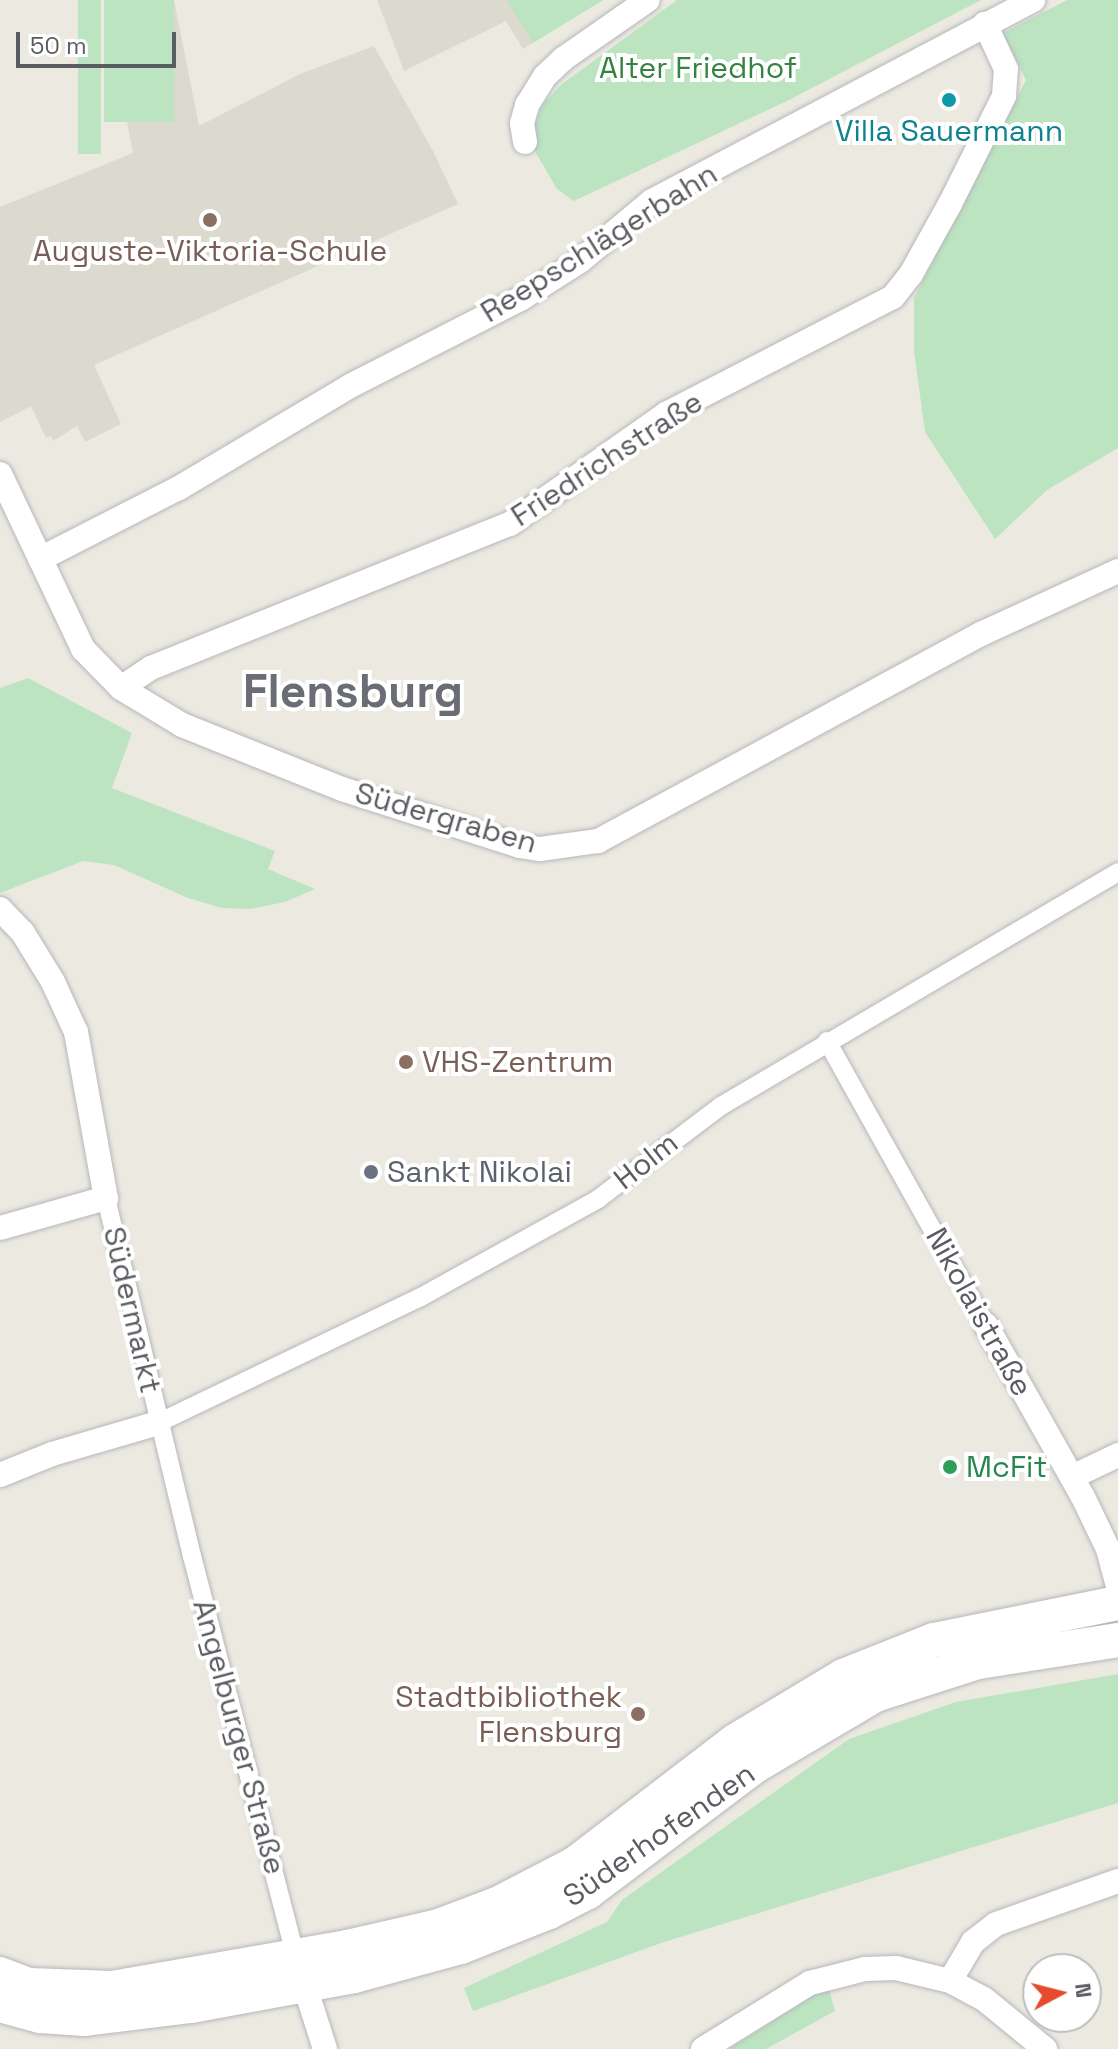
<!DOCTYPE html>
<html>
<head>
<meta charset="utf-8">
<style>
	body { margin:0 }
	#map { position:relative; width:1118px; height:2049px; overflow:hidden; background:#eceae0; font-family:"Space Grotesk",sans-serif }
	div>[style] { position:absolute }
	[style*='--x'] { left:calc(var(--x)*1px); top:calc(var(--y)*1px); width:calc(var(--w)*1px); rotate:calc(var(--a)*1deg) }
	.education>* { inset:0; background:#dcd9ce }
	.green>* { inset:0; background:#bce4c0; transform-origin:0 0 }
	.roads { filter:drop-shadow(0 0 2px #b6b7bd) drop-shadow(0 0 2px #b6b7bd) }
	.pedestrian>* { height:18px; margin:-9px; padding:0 9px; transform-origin:9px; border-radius:9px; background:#fff }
	.minor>* { height:24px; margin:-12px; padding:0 12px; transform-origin:12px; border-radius:12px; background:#fff }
	.secondary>* { height:34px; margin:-17px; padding:0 17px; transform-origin:17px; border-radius:17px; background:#fff }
	.dots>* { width:22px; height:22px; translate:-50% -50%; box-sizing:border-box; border:4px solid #fff; border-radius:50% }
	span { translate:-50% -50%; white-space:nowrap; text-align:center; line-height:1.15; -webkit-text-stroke:8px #fff; paint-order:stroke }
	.park-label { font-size:30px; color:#358340 }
	.culture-label { font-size:30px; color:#0d838f }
	.street-label { font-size:30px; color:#595c61 }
	.education-label { font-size:30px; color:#785e54 }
	.left { translate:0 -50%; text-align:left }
	.right { translate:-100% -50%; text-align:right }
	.worship-label { font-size:30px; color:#5b616d }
	.leisure-label { font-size:30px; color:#27864d }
	.town-label { font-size:46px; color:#6a6d73; font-weight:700 }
	.north { position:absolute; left:1022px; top:1953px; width:80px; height:80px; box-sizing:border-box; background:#fff; border:2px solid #bdbec0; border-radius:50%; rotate:83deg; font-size:22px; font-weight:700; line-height:32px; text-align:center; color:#595c61 }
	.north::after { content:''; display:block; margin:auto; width:28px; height:36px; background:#e64b2c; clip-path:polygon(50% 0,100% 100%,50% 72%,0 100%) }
	.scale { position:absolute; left:16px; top:32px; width:160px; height:36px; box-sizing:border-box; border:4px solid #595c61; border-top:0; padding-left:10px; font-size:24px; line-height:28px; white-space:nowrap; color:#595c61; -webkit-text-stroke:6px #fff; paint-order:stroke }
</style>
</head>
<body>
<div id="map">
	<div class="education">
		<div style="clip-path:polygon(104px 0,174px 0,199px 126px,300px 74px,374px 46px,434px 153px,458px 204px,94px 365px,121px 424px,85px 442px,77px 426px,53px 441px,51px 436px,46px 438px,31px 406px,0 422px,0 207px,133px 153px)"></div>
		<div style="clip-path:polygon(377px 0,603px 0,523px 49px,506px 21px,404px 71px)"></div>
	</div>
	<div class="green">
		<div style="left:78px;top:0;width:23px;height:154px"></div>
		<div style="left:104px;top:0;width:70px;height:122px"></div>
		<div style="clip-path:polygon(507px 0,603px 0,533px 43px)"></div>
		<div style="clip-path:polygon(677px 0,981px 0,787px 101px,574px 201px,557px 189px,533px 148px,534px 127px,542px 105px,562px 84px)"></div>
		<div style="clip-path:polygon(1067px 0,1118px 0,1118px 448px,1047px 490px,995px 539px,925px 432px,914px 352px,914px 298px,1026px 80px,1003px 33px)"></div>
		<div style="clip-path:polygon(28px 678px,132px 733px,112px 788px,275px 851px,268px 869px,315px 889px,285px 902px,250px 909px,222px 908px,188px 898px,114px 865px,83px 861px,0 893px,0 688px)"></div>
		<div style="clip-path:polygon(1118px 1674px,1118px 1803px,664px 1942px,473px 2011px,464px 1988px,607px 1922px,622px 1900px,849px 1739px,956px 1702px)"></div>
		<div style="clip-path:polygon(828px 1986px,835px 2011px,766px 2049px,729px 2049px)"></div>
	</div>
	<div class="roads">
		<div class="pedestrian">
			<div style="--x:827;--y:1041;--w:325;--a:60.8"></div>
			<div style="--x:106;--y:1198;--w:368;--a:76.5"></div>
			<div style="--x:192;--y:1556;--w:414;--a:75.5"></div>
			<div style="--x:158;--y:1423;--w:289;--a:-25.6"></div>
			<div style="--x:419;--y:1298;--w:205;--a:-28.9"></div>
			<div style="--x:598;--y:1199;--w:154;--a:-37.1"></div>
			<div style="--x:721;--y:1106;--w:461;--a:-30.5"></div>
		</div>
		<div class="minor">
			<div style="--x:525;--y:142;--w:19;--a:-99"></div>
			<div style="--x:522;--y:123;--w:19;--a:-74"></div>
			<div style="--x:527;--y:105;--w:34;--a:-58"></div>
			<div style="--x:545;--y:76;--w:25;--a:-43"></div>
			<div style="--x:563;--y:59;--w:103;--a:-34.8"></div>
			<div style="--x:0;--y:474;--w:194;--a:64.6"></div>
			<div style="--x:83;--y:649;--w:54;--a:45.7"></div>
			<div style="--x:121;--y:688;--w:71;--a:31.2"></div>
			<div style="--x:182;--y:725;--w:172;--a:21.8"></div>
			<div style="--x:342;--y:789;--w:187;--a:17.8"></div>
			<div style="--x:520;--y:846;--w:20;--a:9"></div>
			<div style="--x:540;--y:849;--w:59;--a:-7.9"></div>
			<div style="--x:598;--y:841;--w:435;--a:-28.4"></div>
			<div style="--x:981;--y:634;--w:151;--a:-24.7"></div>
			<div style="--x:40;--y:559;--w:156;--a:-27.1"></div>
			<div style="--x:179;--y:488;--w:201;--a:-30.8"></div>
			<div style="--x:352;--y:385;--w:191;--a:-27.1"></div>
			<div style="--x:522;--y:298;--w:69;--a:-32.5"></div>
			<div style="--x:580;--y:261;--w:94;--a:-39.8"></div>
			<div style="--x:652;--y:201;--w:431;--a:-27.8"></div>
			<div style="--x:121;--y:688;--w:36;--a:-34"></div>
			<div style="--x:151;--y:668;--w:387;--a:-21.9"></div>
			<div style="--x:510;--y:524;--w:191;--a:-35.2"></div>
			<div style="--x:666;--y:414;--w:255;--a:-27.3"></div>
			<div style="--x:893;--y:297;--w:29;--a:-52"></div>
			<div style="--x:911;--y:274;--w:80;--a:-60.9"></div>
			<div style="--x:950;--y:204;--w:121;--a:-63.4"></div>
			<div style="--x:1004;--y:96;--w:27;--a:-86"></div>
			<div style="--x:1006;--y:69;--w:50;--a:-115"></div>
			<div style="--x:0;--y:909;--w:33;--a:46"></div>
			<div style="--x:23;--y:933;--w:57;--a:58.5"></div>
			<div style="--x:53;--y:982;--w:55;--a:65.3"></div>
			<div style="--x:76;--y:1032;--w:169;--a:79.8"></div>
			<div style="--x:106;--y:1198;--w:110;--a:164.2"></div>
			<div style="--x:986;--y:1325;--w:197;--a:60.6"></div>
			<div style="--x:1083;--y:1497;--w:58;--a:64.3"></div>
			<div style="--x:1108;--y:1549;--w:39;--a:75"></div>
			<div style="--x:0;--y:1475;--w:56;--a:-22"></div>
			<div style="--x:52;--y:1454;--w:110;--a:-16.3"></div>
			<div style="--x:1072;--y:1477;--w:51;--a:-25.6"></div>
			<div style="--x:300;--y:1971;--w:82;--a:72.2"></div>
			<div style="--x:950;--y:1981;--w:45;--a:-59.5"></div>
			<div style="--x:973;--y:1942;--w:29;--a:-38"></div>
			<div style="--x:996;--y:1924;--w:129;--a:-19.4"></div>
			<div style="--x:703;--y:2049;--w:126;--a:-31.7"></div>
			<div style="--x:810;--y:1983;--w:57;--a:-14.3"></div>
			<div style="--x:865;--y:1969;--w:31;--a:-2"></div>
			<div style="--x:896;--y:1968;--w:56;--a:13.5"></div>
			<div style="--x:950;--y:1981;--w:38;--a:28"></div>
			<div style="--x:984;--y:1999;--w:79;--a:39.3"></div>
		</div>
		<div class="secondary">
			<div style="--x:0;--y:1974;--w:31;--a:21"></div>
			<div style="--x:29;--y:1985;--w:83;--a:2.1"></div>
			<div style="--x:112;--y:1988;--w:239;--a:-9.9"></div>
			<div style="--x:347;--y:1947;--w:94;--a:-12.9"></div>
			<div style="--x:439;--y:1926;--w:62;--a:-20.8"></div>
			<div style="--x:497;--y:1904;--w:89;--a:-27.4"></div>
			<div style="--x:576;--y:1863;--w:200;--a:-37.5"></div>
			<div style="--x:735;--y:1741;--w:126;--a:-31"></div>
			<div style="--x:843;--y:1676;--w:98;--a:-21.6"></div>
			<div style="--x:934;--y:1640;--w:188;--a:-11.4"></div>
			<div style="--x:0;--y:2005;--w:41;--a:15.4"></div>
			<div style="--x:40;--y:2016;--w:45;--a:3.8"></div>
			<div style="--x:85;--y:2019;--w:107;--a:-7"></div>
			<div style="--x:191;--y:2006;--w:166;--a:-10.4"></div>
			<div style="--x:354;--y:1976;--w:111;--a:-15.2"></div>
			<div style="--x:461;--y:1947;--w:95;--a:-21.7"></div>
			<div style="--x:549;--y:1912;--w:44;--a:-27.1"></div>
			<div style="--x:588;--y:1892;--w:209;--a:-37"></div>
			<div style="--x:755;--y:1766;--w:139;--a:-30.6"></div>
			<div style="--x:875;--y:1695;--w:108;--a:-17.8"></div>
			<div style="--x:978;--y:1662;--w:142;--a:-8.9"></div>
		</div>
	</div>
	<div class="dots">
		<div style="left:949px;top:100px;background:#0f9aa8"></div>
		<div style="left:210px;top:220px;background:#8d6e63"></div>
		<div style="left:406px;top:1062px;background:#8d6e63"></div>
		<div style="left:371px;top:1172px;background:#6b7280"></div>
		<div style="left:950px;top:1467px;background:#2e9e5b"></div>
		<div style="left:638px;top:1714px;background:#8d6e63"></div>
	</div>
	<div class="park-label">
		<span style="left:698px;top:68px">Alter Friedhof</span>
	</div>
	<div class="culture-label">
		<span style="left:949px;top:131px">Villa Sauermann</span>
	</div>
	<div class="street-label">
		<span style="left:599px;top:243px;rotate:-32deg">Reepschlägerbahn</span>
		<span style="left:607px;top:459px;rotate:-33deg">Friedrichstraße</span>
		<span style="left:446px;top:818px;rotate:16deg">Südergraben</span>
		<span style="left:646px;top:1161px;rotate:-38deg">Holm</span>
		<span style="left:132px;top:1310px;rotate:77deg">Südermarkt</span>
		<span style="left:979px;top:1312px;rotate:61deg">Nikolaistraße</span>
		<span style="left:239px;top:1737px;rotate:75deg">Angelburger Straße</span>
		<span style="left:659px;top:1835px;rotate:-35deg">Süderhofenden</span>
	</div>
	<div class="education-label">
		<span style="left:210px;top:251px">Auguste-Viktoria-Schule</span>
		<span class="left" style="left:422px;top:1062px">VHS-Zentrum</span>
		<span class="right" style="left:622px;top:1714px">Stadtbibliothek<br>Flensburg</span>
	</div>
	<div class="worship-label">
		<span class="left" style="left:387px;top:1172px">Sankt Nikolai</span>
	</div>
	<div class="leisure-label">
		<span class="left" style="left:966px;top:1467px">McFit</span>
	</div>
	<div class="town-label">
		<span style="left:353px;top:691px">Flensburg</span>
	</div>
	<div class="north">N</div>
	<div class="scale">50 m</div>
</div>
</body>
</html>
